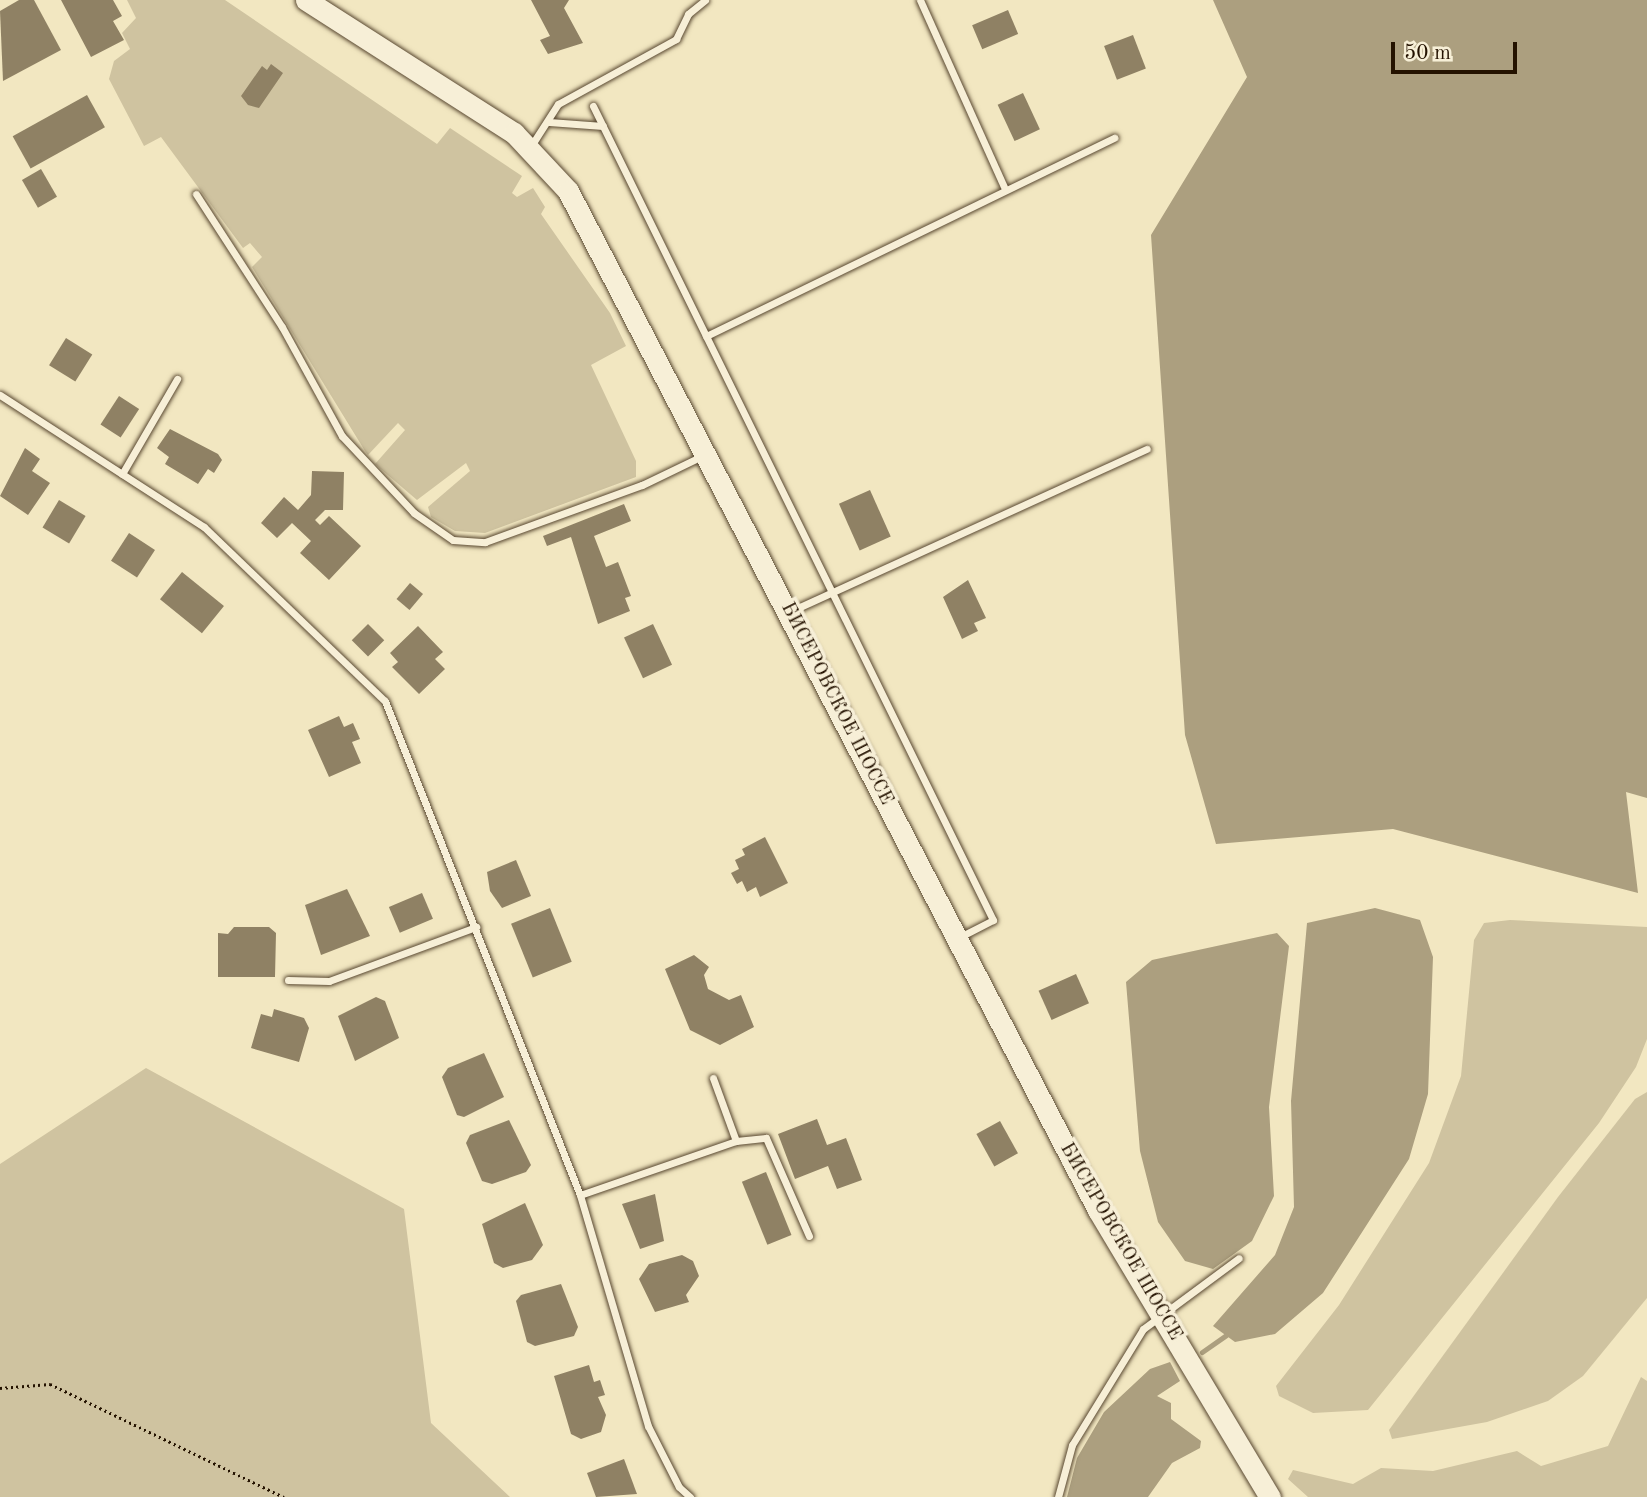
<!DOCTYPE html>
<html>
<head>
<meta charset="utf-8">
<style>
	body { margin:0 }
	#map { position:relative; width:1647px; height:1497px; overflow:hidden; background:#f2e7c1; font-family:"Old Standard TT",serif }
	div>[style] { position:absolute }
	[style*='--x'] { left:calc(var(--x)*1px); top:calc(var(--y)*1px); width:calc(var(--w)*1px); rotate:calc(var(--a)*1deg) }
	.green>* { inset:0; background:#cfc3a0 }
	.water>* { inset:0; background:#ac9f7f }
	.stream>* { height:5px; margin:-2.5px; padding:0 2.5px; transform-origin:2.5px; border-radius:2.5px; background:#ac9f7f }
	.building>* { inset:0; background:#8f8164; transform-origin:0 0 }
	.path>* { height:2.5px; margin-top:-1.25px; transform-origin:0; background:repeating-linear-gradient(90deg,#241200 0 2px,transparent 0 5.5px) }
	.roads { filter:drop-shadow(0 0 2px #584730) drop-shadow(0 0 2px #584730) }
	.service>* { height:7px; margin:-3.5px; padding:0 3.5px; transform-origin:3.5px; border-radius:3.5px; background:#f7efd7 }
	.secondary>* { height:21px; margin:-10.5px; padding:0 10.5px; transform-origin:10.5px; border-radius:10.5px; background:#f7efd7 }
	span { translate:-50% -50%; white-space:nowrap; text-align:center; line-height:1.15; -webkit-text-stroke:7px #f7efd7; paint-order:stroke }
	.street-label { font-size:19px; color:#241200 }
	.scale { position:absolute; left:1391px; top:42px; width:126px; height:32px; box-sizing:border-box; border:4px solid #241200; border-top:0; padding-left:9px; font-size:21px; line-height:24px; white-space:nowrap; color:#241200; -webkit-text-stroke:5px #f7efd7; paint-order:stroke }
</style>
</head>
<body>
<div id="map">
	<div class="green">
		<div style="clip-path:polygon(127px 0,225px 0,437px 144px,450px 128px,522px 176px,512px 193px,517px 197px,533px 188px,545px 207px,541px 214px,610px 313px,626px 346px,591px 365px,636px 461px,636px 477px,485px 533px,455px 531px,431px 517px,428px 507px,470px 471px,466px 463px,417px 500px,375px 464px,405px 430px,398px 423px,368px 455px,365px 451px,252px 267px,262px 257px,250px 243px,243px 248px,161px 137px,144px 146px,109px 79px,114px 61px,130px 49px,122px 33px,136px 18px)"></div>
		<div style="clip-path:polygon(1510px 920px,1647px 927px,1647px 1039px,1636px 1067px,1599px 1123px,1368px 1410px,1313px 1413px,1279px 1396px,1276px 1386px,1339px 1305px,1429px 1163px,1461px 1076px,1474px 940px,1484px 923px)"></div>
		<div style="clip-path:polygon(146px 1068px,404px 1209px,431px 1423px,510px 1497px,0 1497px,0 1164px)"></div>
		<div style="clip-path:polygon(1647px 1092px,1647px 1298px,1583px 1376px,1548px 1401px,1487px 1422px,1392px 1439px,1389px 1430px,1558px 1197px,1635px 1099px)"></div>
		<div style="clip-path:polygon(1641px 1377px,1647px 1381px,1647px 1497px,1308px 1497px,1288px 1479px,1293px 1470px,1353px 1484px,1381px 1468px,1433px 1471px,1517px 1451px,1541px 1466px,1608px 1446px)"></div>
	</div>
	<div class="water">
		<div style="clip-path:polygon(1213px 0,1647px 0,1647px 798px,1626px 792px,1638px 893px,1393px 829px,1216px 844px,1185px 735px,1151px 235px,1247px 77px)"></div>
		<div style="clip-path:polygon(1375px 908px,1420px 920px,1433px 957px,1428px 1094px,1409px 1159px,1323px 1293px,1275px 1334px,1235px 1342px,1213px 1326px,1275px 1255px,1294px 1207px,1291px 1101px,1307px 923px)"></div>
		<div style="clip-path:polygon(1277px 933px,1289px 946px,1269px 1107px,1274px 1196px,1252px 1241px,1213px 1269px,1185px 1261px,1158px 1222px,1140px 1151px,1126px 982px,1152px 960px)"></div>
		<div style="clip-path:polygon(1170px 1362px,1180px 1381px,1157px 1396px,1171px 1403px,1171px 1419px,1201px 1441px,1200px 1448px,1172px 1463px,1148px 1497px,1067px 1497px,1077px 1458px,1104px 1412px,1150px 1369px)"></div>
	</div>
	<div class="stream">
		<div style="--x:1202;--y:1352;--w:29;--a:-35"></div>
	</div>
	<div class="building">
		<div style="clip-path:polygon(19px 0,34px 0,61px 50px,3px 81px,0 11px)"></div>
		<div style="clip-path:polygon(61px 0,113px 0,122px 16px,113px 21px,124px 40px,91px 57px)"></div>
		<div style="clip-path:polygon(531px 0,569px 0,564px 8px,583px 43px,548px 54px,540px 40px,550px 36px)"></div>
		<div style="left:1008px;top:10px;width:26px;height:39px;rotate:67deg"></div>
		<div style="left:1133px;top:35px;width:36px;height:31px;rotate:69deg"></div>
		<div style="clip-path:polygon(271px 64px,283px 73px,259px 108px,248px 105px,241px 96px,262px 66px,267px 70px)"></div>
		<div style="left:1023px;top:93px;width:40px;height:28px;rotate:65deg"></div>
		<div style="left:87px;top:95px;width:37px;height:85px;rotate:61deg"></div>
		<div style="left:41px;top:169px;width:32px;height:22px;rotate:60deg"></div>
		<div style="left:66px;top:338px;width:31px;height:32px;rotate:32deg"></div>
		<div style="left:119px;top:396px;width:24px;height:34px;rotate:33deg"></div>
		<div style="clip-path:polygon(170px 429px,218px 454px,222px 460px,214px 473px,208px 469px,198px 484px,165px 464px,169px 457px,157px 448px)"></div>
		<div style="clip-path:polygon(25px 448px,40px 459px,32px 471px,50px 483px,28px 515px,0 496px)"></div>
		<div style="clip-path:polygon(312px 471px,344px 472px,343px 510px,325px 510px,315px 520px,320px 525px,329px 516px,361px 546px,329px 580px,300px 553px,311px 541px,292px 523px,277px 538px,261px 523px,284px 497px,298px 510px,311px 495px)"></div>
		<div style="left:870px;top:490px;width:51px;height:34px;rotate:66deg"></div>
		<div style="left:59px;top:500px;width:31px;height:32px;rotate:31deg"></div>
		<div style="clip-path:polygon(624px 504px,631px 521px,594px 536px,606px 567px,618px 562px,631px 596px,625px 598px,630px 611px,598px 624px,571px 537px,547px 546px,543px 536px)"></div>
		<div style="left:129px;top:533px;width:31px;height:33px;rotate:33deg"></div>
		<div style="left:182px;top:572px;width:54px;height:35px;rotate:39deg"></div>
		<div style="clip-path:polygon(968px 580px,986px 618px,974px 623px,978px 631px,962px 639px,943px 597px)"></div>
		<div style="left:410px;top:583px;width:17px;height:21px;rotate:40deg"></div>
		<div style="left:368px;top:624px;width:23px;height:23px;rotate:45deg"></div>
		<div style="left:653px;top:624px;width:45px;height:32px;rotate:65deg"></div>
		<div style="clip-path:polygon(418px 626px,443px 652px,435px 659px,445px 669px,419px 694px,392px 667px,398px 662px,390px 653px)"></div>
		<div style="clip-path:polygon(339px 716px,344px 727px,353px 723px,360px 739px,352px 742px,361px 763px,329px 777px,308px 730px)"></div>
		<div style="clip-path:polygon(765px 837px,788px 883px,760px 897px,756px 887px,747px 892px,742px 881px,737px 884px,731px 873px,739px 869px,735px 860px,745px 855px,742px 849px)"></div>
		<div style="clip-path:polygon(516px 860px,531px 896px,502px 908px,490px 891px,487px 872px)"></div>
		<div style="clip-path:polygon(347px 889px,370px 936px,321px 955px,305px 905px)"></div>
		<div style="left:422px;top:893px;width:28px;height:36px;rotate:67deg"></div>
		<div style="left:550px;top:908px;width:58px;height:42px;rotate:68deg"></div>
		<div style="clip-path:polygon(234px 927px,269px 927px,276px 933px,275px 977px,218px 977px,218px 933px,228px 934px)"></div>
		<div style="clip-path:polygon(694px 955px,709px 967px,704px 975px,708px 989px,729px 1000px,741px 995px,754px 1027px,720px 1045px,690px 1030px,665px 969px)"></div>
		<div style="left:1076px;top:974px;width:32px;height:41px;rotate:66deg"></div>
		<div style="clip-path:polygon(376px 997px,385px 1001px,399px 1038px,355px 1061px,338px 1016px)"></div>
		<div style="clip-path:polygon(274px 1009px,304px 1018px,309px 1028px,299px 1062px,251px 1048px,261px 1014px,272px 1017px)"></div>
		<div style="clip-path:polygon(484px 1053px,504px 1097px,464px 1117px,457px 1115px,442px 1077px,448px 1068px)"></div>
		<div style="clip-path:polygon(817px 1119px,827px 1145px,846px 1138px,862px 1180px,837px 1189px,828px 1166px,795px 1179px,778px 1134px)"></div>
		<div style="clip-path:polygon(509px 1120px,531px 1165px,526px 1172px,492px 1184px,482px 1181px,466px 1143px,470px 1135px)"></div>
		<div style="left:1000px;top:1121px;width:37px;height:27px;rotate:61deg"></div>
		<div style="left:766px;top:1172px;width:68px;height:26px;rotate:68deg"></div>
		<div style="clip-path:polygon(655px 1194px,664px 1241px,640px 1249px,622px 1204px)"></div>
		<div style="clip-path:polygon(525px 1203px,543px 1245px,532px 1260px,503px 1268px,494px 1263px,482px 1224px)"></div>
		<div style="clip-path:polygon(682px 1255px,693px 1261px,699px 1276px,686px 1295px,689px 1302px,655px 1312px,639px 1279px,649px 1264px)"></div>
		<div style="clip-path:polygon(561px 1284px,578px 1327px,574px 1336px,535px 1346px,527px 1342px,516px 1301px,521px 1295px)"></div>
		<div style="clip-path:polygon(589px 1365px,594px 1382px,600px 1380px,605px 1395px,598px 1397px,606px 1415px,601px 1432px,581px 1439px,571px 1434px,554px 1376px)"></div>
		<div style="clip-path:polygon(624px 1459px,637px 1494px,596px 1497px,587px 1473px)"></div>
	</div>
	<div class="path">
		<div style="--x:0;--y:1388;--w:50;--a:-4.6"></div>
		<div style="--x:50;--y:1384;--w:260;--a:25.8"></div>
	</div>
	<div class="roads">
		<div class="service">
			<div style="--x:920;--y:0;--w:205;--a:65.8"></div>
			<div style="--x:593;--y:106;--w:907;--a:63.83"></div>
			<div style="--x:993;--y:920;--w:37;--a:153"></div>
			<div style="--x:549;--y:122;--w:54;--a:4.2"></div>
			<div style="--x:531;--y:146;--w:50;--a:-57.3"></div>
			<div style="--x:558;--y:104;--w:135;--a:-28.8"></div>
			<div style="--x:676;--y:39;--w:28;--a:-64"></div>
			<div style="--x:688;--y:14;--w:22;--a:-39"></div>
			<div style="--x:196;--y:194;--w:158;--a:57.1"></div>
			<div style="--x:282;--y:327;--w:124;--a:61.2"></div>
			<div style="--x:342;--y:436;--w:105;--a:46.9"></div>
			<div style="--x:414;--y:513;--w:47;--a:34.7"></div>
			<div style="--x:453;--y:540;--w:32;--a:4"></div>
			<div style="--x:485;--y:542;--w:167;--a:-20"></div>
			<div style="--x:642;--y:485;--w:67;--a:-25.8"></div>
			<div style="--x:706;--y:336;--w:454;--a:-25.9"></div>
			<div style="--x:0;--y:395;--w:243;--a:32.9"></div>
			<div style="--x:204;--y:527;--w:251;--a:43.9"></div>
			<div style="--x:385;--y:701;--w:531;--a:68.46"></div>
			<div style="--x:580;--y:1195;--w:241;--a:73.6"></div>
			<div style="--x:648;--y:1426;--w:68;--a:63.1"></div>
			<div style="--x:679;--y:1487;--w:15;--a:42"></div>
			<div style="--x:122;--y:474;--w:110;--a:-59.9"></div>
			<div style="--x:791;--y:611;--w:391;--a:-24.5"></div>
			<div style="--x:288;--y:980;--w:41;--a:1.4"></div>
			<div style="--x:329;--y:981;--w:157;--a:-20.2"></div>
			<div style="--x:736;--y:1141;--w:30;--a:-6"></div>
			<div style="--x:766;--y:1138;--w:107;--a:66.3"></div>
			<div style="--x:580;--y:1195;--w:165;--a:-19.1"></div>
			<div style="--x:736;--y:1141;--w:67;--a:-110.1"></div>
			<div style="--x:1058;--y:1497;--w:54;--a:-74.9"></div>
			<div style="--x:1072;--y:1445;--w:136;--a:-58.5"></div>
			<div style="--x:1143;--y:1329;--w:119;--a:-36.5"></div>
		</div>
		<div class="secondary">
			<div style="--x:306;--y:0;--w:247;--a:32.6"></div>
			<div style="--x:514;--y:133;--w:79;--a:47"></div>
			<div style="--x:568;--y:191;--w:1149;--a:62.52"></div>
			<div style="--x:1098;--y:1210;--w:335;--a:59.1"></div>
		</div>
	</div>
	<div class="street-label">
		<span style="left:836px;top:704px;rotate:63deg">БИСЕРОВСКОЕ ШОССЕ</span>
		<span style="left:1120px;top:1242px;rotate:60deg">БИСЕРОВСКОЕ ШОССЕ</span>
	</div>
	<div class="scale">50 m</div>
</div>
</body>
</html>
